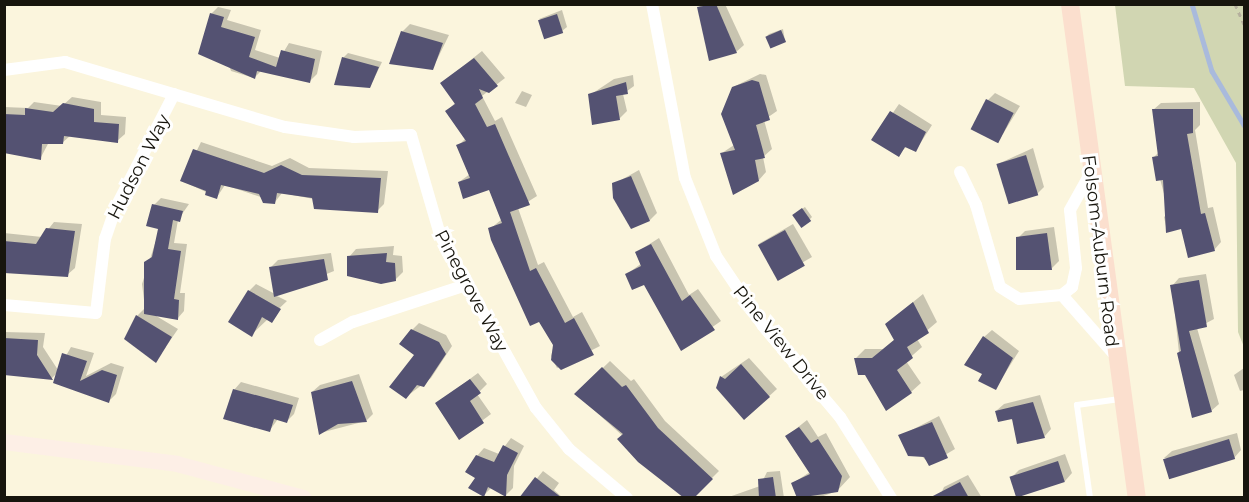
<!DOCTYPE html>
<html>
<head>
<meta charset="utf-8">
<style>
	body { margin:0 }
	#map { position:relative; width:1249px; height:502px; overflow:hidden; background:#fbf5dd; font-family:Montserrat,sans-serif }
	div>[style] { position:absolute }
	.green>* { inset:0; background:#d1d6b2 }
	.shadow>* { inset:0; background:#0003; transform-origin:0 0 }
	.stream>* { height:4.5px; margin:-2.25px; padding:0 2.25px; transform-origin:2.25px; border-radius:2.25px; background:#a9badc }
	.building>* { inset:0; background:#545272; transform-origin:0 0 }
	.path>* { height:3px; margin-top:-1.5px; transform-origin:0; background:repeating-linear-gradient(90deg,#b5b09d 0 4.5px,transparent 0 9px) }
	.service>* { height:6px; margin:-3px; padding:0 3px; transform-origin:3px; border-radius:3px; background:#fff }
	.minor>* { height:12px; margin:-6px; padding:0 6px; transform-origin:6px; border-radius:6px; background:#fff }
	.secondary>* { height:16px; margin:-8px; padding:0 8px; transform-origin:8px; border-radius:8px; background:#fdefe6 }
	.primary>* { height:18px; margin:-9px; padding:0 9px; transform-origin:9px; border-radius:9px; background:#fbdfce }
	span { translate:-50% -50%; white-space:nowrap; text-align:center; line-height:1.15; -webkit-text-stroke:6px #fff; paint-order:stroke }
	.street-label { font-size:18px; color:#17150d }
	.frame { position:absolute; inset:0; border:6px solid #17150d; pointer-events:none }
</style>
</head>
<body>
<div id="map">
	<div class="green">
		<div style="clip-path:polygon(1115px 5px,1244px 5px,1244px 347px,1238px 332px,1236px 163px,1194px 88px,1125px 86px)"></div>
	</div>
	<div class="shadow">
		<div style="clip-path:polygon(702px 4px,725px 4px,744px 45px,736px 52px,698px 8px)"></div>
		<div style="clip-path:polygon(218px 7px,231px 10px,227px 20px,261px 30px,255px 50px,280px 58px,289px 43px,322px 51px,317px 74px,309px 82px,261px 71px,254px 78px,231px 71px,211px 14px)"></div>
		<div style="clip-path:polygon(562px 10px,567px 27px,562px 31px,539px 19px)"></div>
		<div style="clip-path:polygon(410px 24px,449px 35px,433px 68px,402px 32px)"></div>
		<div style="clip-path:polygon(783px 29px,785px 41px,767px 36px,769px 34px)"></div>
		<div style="clip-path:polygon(482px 51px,505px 78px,482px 96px,495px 121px,502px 117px,537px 196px,518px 208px,538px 265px,544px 262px,573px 317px,582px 312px,600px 346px,557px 368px,551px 356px,554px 345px,490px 229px,502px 219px,489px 188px,459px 182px,470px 174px,458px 146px,466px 138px,447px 111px,456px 102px,442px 83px)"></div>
		<div style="clip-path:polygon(348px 53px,382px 62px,370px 87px,343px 58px)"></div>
		<div style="clip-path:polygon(760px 74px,766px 75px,777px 111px,764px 120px,772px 149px,763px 157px,766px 172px,759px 180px,722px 153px,734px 145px,733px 87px)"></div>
		<div style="clip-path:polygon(633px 75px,634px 86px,623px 94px,627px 111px,619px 119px,590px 95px,614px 79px)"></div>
		<div style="clip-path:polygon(522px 91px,532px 95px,526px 107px,515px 103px)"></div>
		<div style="clip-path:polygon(995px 93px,1020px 106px,998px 142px,988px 100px)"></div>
		<div style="clip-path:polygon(72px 97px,101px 102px,101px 115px,126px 117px,125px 134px,117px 141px,70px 136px,62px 143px,49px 142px,40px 159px,4px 152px,4px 107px,28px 108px,34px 102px,62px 106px)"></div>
		<div style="clip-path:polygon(1200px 102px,1200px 125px,1195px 130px,1208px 208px,1213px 207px,1221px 242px,1214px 250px,1182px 228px,1167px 231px,1164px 217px,1169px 212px,1154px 157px,1159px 152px,1153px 110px,1161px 103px)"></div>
		<div style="clip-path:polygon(899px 104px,932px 125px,916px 150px,907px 146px,898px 155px,874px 140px)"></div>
		<div style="clip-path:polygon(201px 142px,272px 166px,290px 158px,309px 168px,388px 171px,384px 204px,377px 211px,282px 193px,275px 202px,225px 185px,217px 197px,182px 181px)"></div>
		<div style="clip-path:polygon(1033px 148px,1044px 187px,1037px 194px,998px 164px)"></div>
		<div style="clip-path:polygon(639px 170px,657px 213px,650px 220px,629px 223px,614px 184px)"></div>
		<div style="clip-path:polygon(161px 198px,189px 204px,178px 220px,174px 243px,187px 244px,180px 293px,185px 293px,184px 311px,178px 318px,153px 314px,178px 329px,156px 361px,137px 316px,145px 308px,142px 284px,160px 228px,154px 205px)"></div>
		<div style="clip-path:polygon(805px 207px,812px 217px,810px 219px,796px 213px)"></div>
		<div style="clip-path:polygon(54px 222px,82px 224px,75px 268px,67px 275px,4px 270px,4px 233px,42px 237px)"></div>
		<div style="left:793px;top:224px;width:38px;height:39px;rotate:60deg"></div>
		<div style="clip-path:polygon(1054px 227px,1059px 261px,1052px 268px,1018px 238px,1025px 231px)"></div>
		<div style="clip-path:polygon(659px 238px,689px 295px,698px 289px,721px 321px,681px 349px,645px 284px,627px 274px,642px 263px,637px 252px)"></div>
		<div style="clip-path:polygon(394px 246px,393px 255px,402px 256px,403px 272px,395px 280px,349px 257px,356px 249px)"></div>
		<div style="clip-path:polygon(331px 253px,334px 271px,275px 295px,287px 301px,251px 335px,249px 291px,256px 284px,275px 294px,271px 267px,278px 260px)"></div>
		<div style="clip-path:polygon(1206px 274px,1214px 319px,1197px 328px,1219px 404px,1211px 411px,1179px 353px,1172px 286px,1179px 278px)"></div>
		<div style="clip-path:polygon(923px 294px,937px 322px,917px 339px,922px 347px,906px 361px,921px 383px,911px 392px,856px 358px,865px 349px,883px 349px,895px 339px,886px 324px)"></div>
		<div style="clip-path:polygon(419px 323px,446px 335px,452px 346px,431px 378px,406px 397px,416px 354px,412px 330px)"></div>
		<div style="clip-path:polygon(992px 330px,1019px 351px,996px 388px,984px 373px,984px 337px)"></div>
		<div style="clip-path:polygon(4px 332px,45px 333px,43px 347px,58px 370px,71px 347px,94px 353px,86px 376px,111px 363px,124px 367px,116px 394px,109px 401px,57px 373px,52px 378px,4px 374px)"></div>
		<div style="clip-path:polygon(749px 358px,777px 389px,745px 418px,721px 377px)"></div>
		<div style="clip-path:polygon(610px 361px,631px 381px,634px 379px,665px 421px,719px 471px,692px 498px,576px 394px)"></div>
		<div style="clip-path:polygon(1244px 368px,1244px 390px,1240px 391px,1234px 375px)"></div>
		<div style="clip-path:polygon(478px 373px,487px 384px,477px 394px,491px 414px,459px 438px,436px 404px)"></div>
		<div style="clip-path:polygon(359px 374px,373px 414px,366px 421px,320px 433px,312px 392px,320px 385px)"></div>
		<div style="clip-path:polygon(241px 382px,299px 398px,294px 414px,287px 421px,278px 419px,270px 430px,234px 390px)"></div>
		<div style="clip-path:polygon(1040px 395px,1051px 429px,1044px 437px,996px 411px,1004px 404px)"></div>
		<div style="clip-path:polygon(939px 416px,955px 449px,930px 464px,900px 436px)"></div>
		<div style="clip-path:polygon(807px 420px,818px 437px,826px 433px,850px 477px,837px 491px,818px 498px,798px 498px,793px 483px,810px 472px,787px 436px)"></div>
		<div style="clip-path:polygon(1237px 433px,1241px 450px,1234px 458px,1164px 458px,1172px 451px)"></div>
		<div style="clip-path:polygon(511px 438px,524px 446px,514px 466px,513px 488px,506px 495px,491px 488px,484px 495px,477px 456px,484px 448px,499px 454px)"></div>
		<div style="clip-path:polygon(1065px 454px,1072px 473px,1065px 481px,1020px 495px,1012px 477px,1019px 470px)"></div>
		<div style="clip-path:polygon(543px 471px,559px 483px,554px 490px,563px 498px,521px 498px)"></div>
		<div style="clip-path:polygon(780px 471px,784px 498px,726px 498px,760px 486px,767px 472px)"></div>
		<div style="clip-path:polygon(968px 475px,982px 498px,939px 498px,944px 487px)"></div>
	</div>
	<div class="stream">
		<div style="left:1192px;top:4px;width:70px;rotate:73.4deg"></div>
		<div style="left:1212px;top:71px;width:63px;rotate:59.3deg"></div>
	</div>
	<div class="building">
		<div style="clip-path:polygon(716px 4px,737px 53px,709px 61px,697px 7px)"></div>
		<div style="clip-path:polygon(210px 13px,224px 17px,221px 27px,255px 37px,249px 57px,276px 67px,281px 50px,315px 59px,310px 83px,257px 71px,255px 79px,198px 54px)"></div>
		<div style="left:557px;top:14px;width:20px;height:20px;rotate:72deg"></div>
		<div style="left:781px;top:30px;width:13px;height:17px;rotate:67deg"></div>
		<div style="clip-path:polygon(401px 31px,443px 43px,433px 70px,389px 64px)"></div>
		<div style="clip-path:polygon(342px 57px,379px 67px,370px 88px,334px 85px)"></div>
		<div style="clip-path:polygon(474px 58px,498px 86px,489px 93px,479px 89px,483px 98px,475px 104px,487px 127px,495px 124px,530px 205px,510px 212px,530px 271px,536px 268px,565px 323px,574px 318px,594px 355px,561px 370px,551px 360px,553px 345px,539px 322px,530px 326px,491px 240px,488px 228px,502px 223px,489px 190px,463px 199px,458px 182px,470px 178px,456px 145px,466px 141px,445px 111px,455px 104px,440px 83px)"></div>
		<div style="clip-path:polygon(752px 80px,759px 82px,770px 120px,756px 125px,765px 158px,755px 160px,759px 181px,733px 195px,720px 153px,735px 150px,721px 114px,732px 87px)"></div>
		<div style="clip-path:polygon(626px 82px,628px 94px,616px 96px,620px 120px,592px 125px,588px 94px)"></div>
		<div style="left:986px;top:99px;width:31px;height:34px;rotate:27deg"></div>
		<div style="clip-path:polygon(63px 103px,94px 109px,94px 122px,119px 124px,118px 143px,64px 136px,63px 144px,42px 144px,41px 160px,4px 153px,4px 114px,25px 115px,25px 108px,53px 112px)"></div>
		<div style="clip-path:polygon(1152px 109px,1193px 109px,1193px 133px,1187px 134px,1201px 214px,1205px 213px,1215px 251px,1188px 258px,1181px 229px,1166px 233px,1163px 180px,1156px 181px,1152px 157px,1158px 156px)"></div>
		<div style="clip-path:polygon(890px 111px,926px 132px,916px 152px,905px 147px,899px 157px,871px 140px)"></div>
		<div style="clip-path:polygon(193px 149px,264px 173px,281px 165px,302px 175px,381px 178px,378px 213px,314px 209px,312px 198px,277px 193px,275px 204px,263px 203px,259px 194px,221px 185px,217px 199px,205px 195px,206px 191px,180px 181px)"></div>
		<div style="left:1026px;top:155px;width:42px;height:31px;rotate:73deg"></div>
		<div style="clip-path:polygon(631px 176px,650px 221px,631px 229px,613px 198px,612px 183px)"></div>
		<div style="clip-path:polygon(152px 204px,183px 211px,180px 222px,173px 220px,168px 249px,181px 251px,174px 299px,179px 300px,178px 320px,144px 314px,144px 262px,152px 257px,158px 229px,146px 226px)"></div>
		<div style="left:802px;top:208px;width:16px;height:12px;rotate:55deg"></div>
		<div style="clip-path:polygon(46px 228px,75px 231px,68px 277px,4px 273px,4px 241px,36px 244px)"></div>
		<div style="left:785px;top:230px;width:41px;height:31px;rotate:61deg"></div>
		<div style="clip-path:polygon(1047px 233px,1052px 270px,1016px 270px,1016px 237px)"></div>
		<div style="clip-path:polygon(651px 244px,682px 301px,690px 295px,715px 330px,681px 351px,644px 285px,632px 290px,625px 274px,641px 266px,635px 252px)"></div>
		<div style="clip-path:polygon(387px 253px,386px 262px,395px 263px,396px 281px,381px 284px,347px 276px,347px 256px)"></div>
		<div style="clip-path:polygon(324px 259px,328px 280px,274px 297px,269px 267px)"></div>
		<div style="clip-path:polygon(1199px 280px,1207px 327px,1189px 331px,1212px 412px,1192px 418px,1177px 353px,1181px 351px,1170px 285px)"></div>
		<div style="clip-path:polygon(248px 290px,281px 309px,272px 323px,262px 317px,252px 337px,228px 322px)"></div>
		<div style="clip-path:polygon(913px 302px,929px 333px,907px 347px,913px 358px,897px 370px,912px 393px,886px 411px,865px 375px,858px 375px,854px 358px,872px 358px,894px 340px,885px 324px)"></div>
		<div style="clip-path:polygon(136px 315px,172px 337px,156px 363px,124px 339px)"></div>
		<div style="clip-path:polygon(411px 329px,439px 342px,446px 354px,424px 387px,417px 385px,406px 399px,389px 387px,414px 355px,399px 344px)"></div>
		<div style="clip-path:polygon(983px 336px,1013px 358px,996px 390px,978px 381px,982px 374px,964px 365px)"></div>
		<div style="clip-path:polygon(4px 338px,38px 340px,37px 355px,53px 380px,4px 375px)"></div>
		<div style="clip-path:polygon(62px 353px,87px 361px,80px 381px,102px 370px,117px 375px,109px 403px,53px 383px)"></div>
		<div style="clip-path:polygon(741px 364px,770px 397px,744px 420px,716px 388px,720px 376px,725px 379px)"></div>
		<div style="clip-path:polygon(602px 367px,622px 387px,626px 385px,658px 428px,713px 479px,694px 498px,684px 498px,638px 462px,617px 439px,623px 434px,574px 394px)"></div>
		<div style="clip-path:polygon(470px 379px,481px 393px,470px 401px,484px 423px,459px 440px,435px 403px)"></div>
		<div style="clip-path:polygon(352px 381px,367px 422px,338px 424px,319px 435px,311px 392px)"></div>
		<div style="clip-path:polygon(233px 389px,293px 405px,287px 423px,274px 419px,270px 432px,223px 419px)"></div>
		<div style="clip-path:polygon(1033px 402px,1045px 438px,1017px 444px,1012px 419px,998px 422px,995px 411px)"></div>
		<div style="clip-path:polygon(932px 422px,948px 458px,929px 466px,924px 457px,908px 456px,898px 435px)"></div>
		<div style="clip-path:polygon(799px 427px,811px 443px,818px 439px,842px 476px,838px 492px,797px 498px,791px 483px,810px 474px,785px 436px)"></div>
		<div style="left:1229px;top:439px;width:21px;height:69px;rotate:73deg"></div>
		<div style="clip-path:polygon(503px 445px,518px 453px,507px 475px,506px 497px,488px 487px,484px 497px,468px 488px,475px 478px,465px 472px,476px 455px,494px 462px)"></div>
		<div style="left:1058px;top:461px;width:22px;height:51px;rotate:72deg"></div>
		<div style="clip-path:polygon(535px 477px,562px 498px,519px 498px)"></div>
		<div style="clip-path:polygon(773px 477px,776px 498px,759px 498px,758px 479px)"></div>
		<div style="clip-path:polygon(960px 482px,969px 498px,929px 498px)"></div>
	</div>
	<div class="path">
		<div style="left:1235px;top:4px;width:22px;rotate:66deg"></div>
	</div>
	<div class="service">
		<div style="left:1090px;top:498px;width:94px;rotate:-98deg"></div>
		<div style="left:1077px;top:405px;width:43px;rotate:-7.9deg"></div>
	</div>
	<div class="minor">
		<div style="left:652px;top:4px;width:177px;rotate:79.3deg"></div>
		<div style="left:685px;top:178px;width:84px;rotate:68.3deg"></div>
		<div style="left:716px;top:256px;width:84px;rotate:56.1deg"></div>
		<div style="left:763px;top:326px;width:119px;rotate:49.8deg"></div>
		<div style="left:840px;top:417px;width:96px;rotate:57.8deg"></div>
		<div style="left:4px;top:70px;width:62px;rotate:-7.5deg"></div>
		<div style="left:65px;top:62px;width:229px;rotate:16.5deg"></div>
		<div style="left:285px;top:127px;width:70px;rotate:8.2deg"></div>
		<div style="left:354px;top:137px;width:57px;rotate:-2deg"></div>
		<div style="left:411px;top:135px;width:104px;rotate:73.8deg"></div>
		<div style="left:440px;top:235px;width:198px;rotate:61deg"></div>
		<div style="left:536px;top:408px;width:53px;rotate:51.2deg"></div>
		<div style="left:569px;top:449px;width:76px;rotate:40.2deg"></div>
		<div style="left:960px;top:172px;width:37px;rotate:64deg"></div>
		<div style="left:976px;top:205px;width:85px;rotate:73.7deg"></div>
		<div style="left:1000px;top:287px;width:22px;rotate:32deg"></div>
		<div style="left:1019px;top:299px;width:43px;rotate:-5.3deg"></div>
		<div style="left:1062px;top:295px;width:13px;rotate:-39deg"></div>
		<div style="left:1072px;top:287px;width:19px;rotate:-78deg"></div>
		<div style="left:1076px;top:268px;width:58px;rotate:-95.9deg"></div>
		<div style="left:1070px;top:210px;width:41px;rotate:-60.9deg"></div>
		<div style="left:1062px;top:295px;width:77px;rotate:48.7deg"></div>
		<div style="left:4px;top:305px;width:92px;rotate:5deg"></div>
		<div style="left:96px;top:313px;width:75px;rotate:-83.1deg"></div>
		<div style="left:105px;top:239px;width:34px;rotate:-71deg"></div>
		<div style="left:116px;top:207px;width:127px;rotate:-62.8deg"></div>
		<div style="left:320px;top:340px;width:38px;rotate:-29deg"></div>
		<div style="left:353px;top:322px;width:119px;rotate:-18.1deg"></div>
	</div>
	<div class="secondary">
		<div style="left:4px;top:442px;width:174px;rotate:7.2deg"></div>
		<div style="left:177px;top:464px;width:131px;rotate:15deg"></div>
	</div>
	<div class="primary">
		<div style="left:1070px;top:4px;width:499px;rotate:82.3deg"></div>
	</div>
	<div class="street-label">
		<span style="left:139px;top:167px;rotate:-63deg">Hudson Way</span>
		<span style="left:1100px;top:251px;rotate:83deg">Folsom-Auburn Road</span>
		<span style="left:471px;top:291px;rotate:62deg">Pinegrove Way</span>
		<span style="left:781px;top:343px;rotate:51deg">Pine View Drive</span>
	</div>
	<div class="frame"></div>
</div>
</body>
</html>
